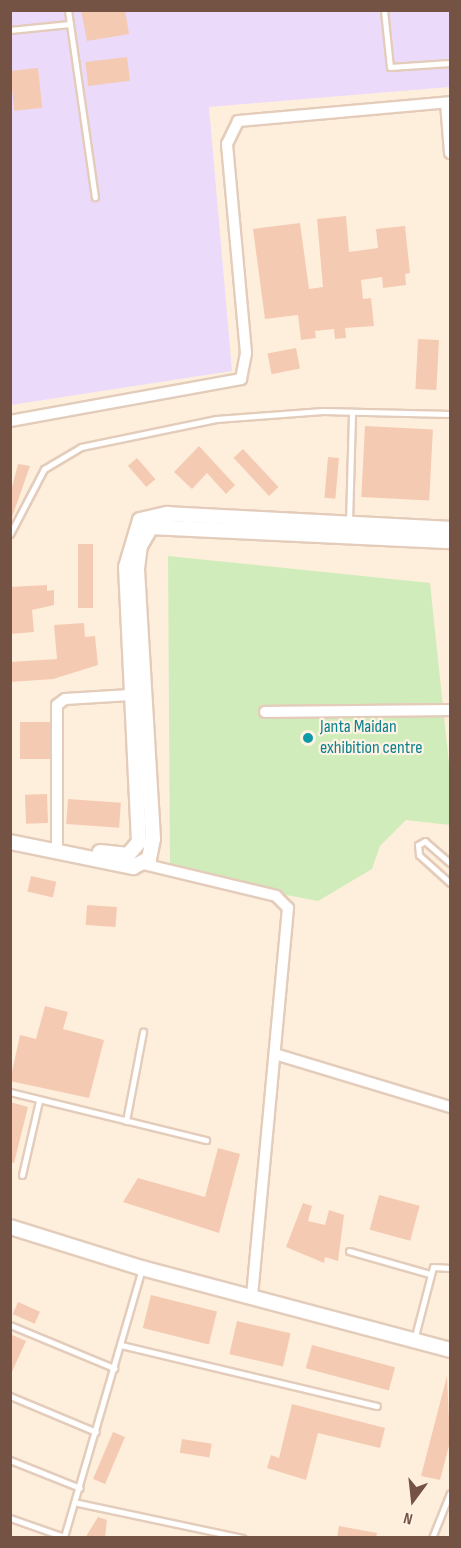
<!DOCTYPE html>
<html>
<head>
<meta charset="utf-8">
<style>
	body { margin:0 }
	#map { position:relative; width:461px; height:1548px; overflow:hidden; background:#feefdc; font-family:"Sofia Sans Condensed",sans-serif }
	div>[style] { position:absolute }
	.education>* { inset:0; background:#ecdafa }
	.green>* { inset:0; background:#d1ecbb }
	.building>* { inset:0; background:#f5cab2; transform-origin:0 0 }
	.roads { filter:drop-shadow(2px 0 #e4ccbb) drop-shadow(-2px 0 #e4ccbb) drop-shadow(0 2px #e4ccbb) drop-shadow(0 -2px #e4ccbb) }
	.service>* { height:5px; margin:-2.5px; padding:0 2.5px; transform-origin:2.5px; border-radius:2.5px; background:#fff }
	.minor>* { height:10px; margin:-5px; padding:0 5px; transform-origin:5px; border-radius:5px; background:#fff }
	.tertiary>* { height:14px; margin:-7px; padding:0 7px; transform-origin:7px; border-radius:7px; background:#fff }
	.dots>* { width:16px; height:16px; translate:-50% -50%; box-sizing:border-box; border:3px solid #fff3e4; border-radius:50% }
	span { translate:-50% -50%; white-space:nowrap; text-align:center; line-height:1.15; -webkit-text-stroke:4.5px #fff3e4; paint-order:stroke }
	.culture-label { font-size:18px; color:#0d838f }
	.left { translate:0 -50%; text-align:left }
	.frame { position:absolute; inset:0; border:12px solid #745344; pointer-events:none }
	.north { position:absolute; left:383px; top:1470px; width:60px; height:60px; -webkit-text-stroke:4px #fff3e4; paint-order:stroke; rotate:195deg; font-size:16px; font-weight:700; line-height:24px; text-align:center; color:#745344 }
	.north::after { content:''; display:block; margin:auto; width:21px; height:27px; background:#745344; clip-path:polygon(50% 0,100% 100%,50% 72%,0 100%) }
</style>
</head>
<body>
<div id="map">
	<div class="education">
		<div style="clip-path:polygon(11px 11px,450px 11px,450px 87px,209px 107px,232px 371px,11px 405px)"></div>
	</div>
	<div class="green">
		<div style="clip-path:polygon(168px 556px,430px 583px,450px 773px,450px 825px,406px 820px,380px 846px,372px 869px,318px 901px,170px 873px)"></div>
	</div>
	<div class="building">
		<div style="clip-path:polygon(81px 10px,125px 10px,129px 34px,87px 41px)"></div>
		<div style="left:127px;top:57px;width:24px;height:42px;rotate:83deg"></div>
		<div style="left:38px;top:68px;width:40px;height:28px;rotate:84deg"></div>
		<div style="clip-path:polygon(346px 216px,349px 252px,378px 248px,376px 229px,405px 226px,410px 273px,405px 274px,406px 285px,383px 288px,382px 277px,361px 280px,363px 299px,371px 298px,374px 326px,345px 328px,346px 338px,335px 339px,334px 329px,315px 331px,316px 338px,301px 340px,298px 315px,265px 319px,253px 229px,300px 223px,309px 289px,323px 287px,317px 219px)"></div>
		<div style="left:418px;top:339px;width:21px;height:50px;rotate:3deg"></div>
		<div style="left:296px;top:348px;width:21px;height:29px;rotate:79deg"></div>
		<div style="left:365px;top:426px;width:68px;height:71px;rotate:3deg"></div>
		<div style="clip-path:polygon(199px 446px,235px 485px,226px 494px,207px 473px,192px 489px,174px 472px)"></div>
		<div style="left:243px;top:449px;width:52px;height:13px;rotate:47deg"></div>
		<div style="left:328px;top:457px;width:11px;height:41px;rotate:5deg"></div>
		<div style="left:137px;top:458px;width:28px;height:12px;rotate:49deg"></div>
		<div style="clip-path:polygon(18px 464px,30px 466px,10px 523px,10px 495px)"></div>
		<div style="left:78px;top:544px;width:15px;height:64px"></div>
		<div style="clip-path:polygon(47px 585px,47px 591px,54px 590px,54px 605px,32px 610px,34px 632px,10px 634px,10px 587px)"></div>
		<div style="clip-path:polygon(84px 623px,85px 637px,95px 636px,98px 665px,53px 679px,10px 682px,10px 662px,57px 659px,54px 625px)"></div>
		<div style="left:50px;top:722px;width:37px;height:30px;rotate:90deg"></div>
		<div style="left:47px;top:794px;width:29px;height:22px;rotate:88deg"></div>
		<div style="left:68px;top:799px;width:53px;height:25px;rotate:4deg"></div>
		<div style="left:31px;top:876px;width:26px;height:16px;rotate:13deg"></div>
		<div style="left:87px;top:905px;width:30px;height:20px;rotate:4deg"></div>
		<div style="clip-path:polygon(45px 1006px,68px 1012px,63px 1029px,104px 1040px,89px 1098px,10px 1081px,20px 1035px,36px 1039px)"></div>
		<div style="clip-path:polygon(10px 1102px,28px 1107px,14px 1163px,10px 1162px)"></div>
		<div style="clip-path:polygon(218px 1148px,240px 1154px,219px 1233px,123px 1202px,138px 1178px,205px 1197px)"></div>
		<div style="left:379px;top:1195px;width:42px;height:36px;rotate:15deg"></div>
		<div style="clip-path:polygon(303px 1203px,312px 1206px,308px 1221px,325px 1225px,329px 1210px,344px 1215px,338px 1261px,325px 1257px,324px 1263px,286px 1247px)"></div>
		<div style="left:151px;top:1295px;width:68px;height:34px;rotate:14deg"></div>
		<div style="left:18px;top:1302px;width:24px;height:13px;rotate:24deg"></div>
		<div style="left:237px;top:1321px;width:55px;height:34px;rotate:13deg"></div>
		<div style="clip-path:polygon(10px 1334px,26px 1341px,10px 1376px)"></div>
		<div style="left:312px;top:1345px;width:86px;height:24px;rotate:15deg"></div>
		<div style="clip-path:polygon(447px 1376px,450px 1442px,440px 1480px,421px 1476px)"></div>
		<div style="clip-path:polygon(292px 1404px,385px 1428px,380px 1448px,318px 1433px,306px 1480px,267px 1468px,271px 1455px,279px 1458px)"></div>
		<div style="left:113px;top:1432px;width:13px;height:51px;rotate:23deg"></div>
		<div style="left:182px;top:1439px;width:30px;height:14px;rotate:9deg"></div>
		<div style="clip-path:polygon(98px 1517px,107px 1520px,105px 1538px,85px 1538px)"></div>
		<div style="clip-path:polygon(339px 1526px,377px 1533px,376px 1538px,337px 1538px)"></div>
	</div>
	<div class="roads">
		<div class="service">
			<div style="left:68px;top:10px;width:189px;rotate:81.8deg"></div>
			<div style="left:384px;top:10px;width:57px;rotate:84deg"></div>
			<div style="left:390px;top:67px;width:60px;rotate:-3.8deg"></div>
			<div style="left:10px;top:30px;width:60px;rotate:-5.7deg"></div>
			<div style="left:349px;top:522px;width:110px;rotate:-88.4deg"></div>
			<div style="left:10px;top:534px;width:73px;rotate:-62.4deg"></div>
			<div style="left:44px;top:469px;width:43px;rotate:-30.7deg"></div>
			<div style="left:81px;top:447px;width:138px;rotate:-11.7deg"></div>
			<div style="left:216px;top:419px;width:107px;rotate:-4.3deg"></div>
			<div style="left:323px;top:411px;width:127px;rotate:1.4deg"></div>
			<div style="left:450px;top:863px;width:33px;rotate:-139deg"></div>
			<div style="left:425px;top:841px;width:8px;rotate:150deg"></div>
			<div style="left:418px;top:845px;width:10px;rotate:84deg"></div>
			<div style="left:419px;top:855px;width:42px;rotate:42.1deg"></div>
			<div style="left:10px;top:1092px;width:202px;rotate:13.8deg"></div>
			<div style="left:126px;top:1121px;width:91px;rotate:-79.2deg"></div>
			<div style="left:22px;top:1175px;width:76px;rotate:-77.1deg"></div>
			<div style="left:349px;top:1251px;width:84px;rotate:15.9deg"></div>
			<div style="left:10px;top:1325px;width:113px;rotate:22.5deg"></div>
			<div style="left:414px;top:1340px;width:75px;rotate:-75.4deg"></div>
			<div style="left:433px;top:1267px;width:17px;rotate:3deg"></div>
			<div style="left:121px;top:1345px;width:263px;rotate:13.4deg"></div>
			<div style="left:10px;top:1396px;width:93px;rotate:22.7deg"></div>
			<div style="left:10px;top:1460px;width:75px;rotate:21.8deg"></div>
			<div style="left:78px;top:1503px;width:168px;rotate:12deg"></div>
			<div style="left:10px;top:1518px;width:57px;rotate:19.4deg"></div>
			<div style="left:64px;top:1537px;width:280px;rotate:-73.8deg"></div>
			<div style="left:432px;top:1538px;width:48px;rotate:-68.2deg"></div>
		</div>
		<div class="minor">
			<div style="left:446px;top:103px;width:50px;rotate:85.4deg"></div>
			<div style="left:10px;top:421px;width:235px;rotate:-10.3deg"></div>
			<div style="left:241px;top:379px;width:26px;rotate:-79deg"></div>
			<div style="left:246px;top:353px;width:210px;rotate:-95.2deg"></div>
			<div style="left:227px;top:144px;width:25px;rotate:-64deg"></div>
			<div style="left:238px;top:121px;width:213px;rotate:-5.1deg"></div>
			<div style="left:265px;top:712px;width:185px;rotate:-0.6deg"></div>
			<div style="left:57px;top:845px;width:140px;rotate:-90deg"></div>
			<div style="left:57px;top:705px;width:10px;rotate:-37deg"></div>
			<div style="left:65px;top:699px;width:65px;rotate:-3.5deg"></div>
			<div style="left:143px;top:864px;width:137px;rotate:13.5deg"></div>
			<div style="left:276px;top:896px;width:17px;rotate:45deg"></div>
			<div style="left:288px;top:908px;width:391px;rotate:95.3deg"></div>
			<div style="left:278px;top:1055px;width:180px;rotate:16.8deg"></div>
		</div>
		<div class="tertiary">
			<div style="left:10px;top:842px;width:126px;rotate:11.5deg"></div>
			<div style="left:133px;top:867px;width:18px;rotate:-27deg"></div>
			<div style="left:149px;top:859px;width:20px;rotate:-79deg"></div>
			<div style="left:153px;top:839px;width:270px;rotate:-93.4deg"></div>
			<div style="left:137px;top:569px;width:23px;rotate:-83deg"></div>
			<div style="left:140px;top:546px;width:22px;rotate:-60deg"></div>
			<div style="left:151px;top:527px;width:299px;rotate:2.7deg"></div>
			<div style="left:100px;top:852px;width:28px;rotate:6deg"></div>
			<div style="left:128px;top:855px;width:17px;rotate:-50deg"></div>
			<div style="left:139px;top:842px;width:275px;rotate:-92.7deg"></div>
			<div style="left:126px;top:567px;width:49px;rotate:-73.4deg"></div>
			<div style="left:140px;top:520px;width:28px;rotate:-13deg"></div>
			<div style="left:167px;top:514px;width:283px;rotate:3deg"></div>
			<div style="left:10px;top:1227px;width:138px;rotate:17.3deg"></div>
			<div style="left:142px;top:1268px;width:319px;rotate:14.9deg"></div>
		</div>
	</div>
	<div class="dots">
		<div style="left:308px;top:738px;background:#0f9aa8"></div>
	</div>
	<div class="culture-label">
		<span class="left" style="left:320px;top:738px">Janta Maidan<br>exhibition centre</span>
	</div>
	<div class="frame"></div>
	<div class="north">N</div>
</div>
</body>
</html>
